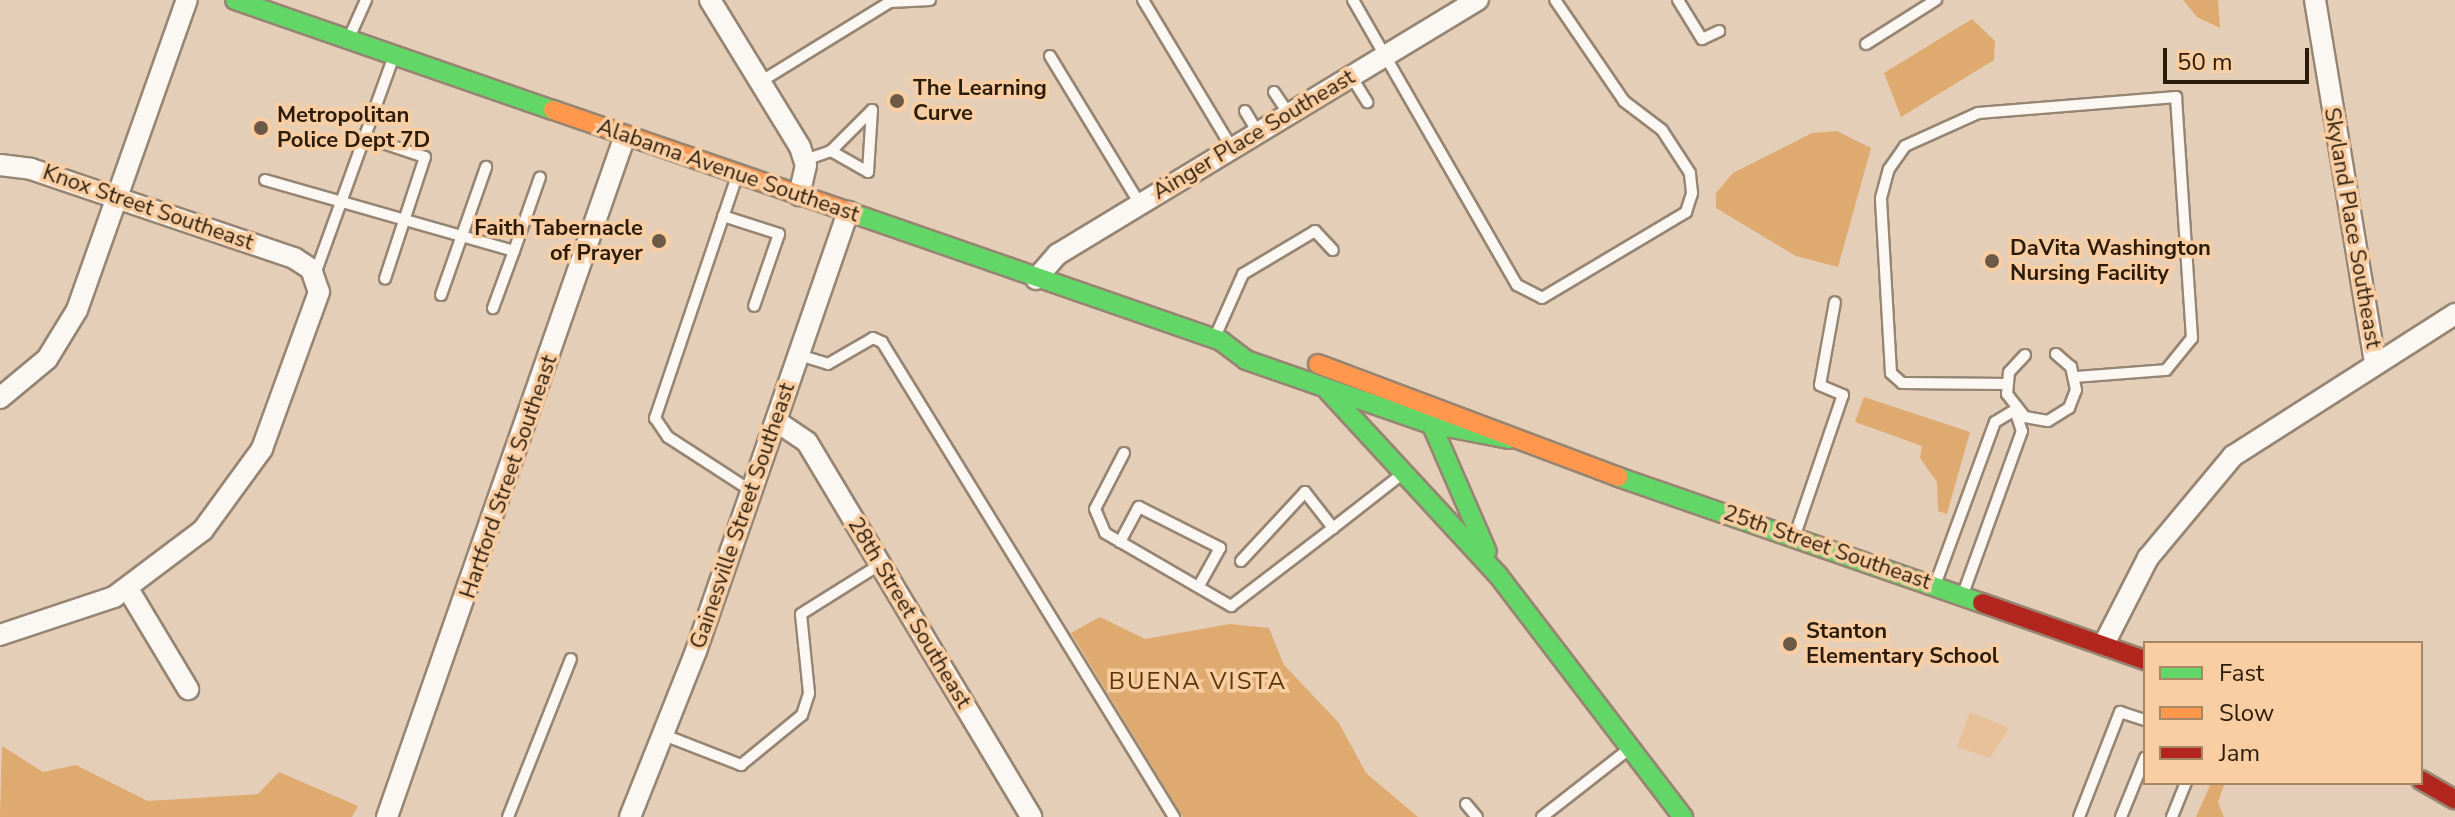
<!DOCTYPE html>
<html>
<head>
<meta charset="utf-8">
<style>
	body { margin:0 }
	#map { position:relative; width:2455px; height:817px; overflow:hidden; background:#e5ceb7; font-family:"Nunito Sans",sans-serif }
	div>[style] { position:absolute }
	.green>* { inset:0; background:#e7c098 }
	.forest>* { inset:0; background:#deaa6f }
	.roads { filter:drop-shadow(2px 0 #968573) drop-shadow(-2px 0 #968573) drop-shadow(0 2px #968573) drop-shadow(0 -2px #968573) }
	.lane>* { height:10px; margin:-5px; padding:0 5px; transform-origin:5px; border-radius:5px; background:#fbf8f4 }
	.street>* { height:20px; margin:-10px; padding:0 10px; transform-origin:10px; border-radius:10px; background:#fbf8f4 }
	.fast>* { height:18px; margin:-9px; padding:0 9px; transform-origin:9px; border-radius:9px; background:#63d668 }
	.slow>* { height:18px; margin:-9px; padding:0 9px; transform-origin:9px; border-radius:9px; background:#ff974d }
	.jam>* { height:18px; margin:-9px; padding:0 9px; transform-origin:9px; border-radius:9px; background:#b3261e }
	.dots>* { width:22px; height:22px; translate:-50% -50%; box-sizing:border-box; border:4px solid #f9cea3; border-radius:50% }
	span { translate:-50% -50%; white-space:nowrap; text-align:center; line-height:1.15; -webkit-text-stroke:7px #f9cea3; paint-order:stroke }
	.poi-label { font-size:22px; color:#2b1c0b; font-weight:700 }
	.left { translate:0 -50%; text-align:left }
	.right { translate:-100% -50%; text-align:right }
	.street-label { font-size:22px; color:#2b1c0b }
	.neighbourhood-label { font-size:24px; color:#5a370b; letter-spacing:2px }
	.legend { position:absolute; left:2143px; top:641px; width:280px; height:144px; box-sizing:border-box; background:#f9cea3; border:2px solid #a78766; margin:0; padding:10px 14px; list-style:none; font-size:24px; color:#2b1c0b }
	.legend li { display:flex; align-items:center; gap:16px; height:40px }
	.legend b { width:40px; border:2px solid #a78766 }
	.scale { position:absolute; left:2163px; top:48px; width:146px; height:36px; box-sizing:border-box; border:4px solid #2b1c0b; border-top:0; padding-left:10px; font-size:24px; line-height:28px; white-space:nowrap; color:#2b1c0b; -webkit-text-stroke:6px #f9cea3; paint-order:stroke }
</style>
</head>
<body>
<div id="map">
	<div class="green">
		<div style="clip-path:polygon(1970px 712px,2009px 728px,1990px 758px,1957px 747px)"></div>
	</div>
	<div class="forest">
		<div style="clip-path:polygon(2183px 0,2218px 0,2220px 28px,2197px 17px)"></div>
		<div style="clip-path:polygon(1972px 19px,1995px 41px,1994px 60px,1901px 117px,1884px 73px)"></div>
		<div style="clip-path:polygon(1837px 131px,1871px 148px,1838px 267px,1796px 256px,1716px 208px,1716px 193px,1733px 173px,1812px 133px)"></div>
		<div style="clip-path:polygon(1864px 397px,1970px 432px,1947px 514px,1938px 511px,1937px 482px,1920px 458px,1922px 446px,1855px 422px)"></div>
		<div style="clip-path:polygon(1100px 617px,1145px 639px,1230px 624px,1269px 628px,1284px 665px,1339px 723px,1366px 773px,1418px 817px,1183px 817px,1071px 633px)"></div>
		<div style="clip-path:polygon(2px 746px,43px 772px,76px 765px,148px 801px,258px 794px,279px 772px,358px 806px,352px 817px,0 817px)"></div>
		<div style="clip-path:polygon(2211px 783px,2225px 783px,2218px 802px,2224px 817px,2196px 817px)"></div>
	</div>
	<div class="roads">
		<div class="lane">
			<div style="left:1143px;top:0;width:173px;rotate:59deg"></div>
			<div style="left:1353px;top:0;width:329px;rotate:60.1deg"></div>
			<div style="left:1517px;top:285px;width:28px;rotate:27deg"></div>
			<div style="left:1542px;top:298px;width:168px;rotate:-30.8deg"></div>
			<div style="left:1686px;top:212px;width:20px;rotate:-72deg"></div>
			<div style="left:1692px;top:193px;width:20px;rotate:-96deg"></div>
			<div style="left:1690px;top:173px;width:51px;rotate:-123.1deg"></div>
			<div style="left:1662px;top:130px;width:48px;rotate:-142.7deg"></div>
			<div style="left:1624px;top:101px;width:122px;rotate:-124.3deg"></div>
			<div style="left:1678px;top:0;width:46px;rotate:58.4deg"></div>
			<div style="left:1702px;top:39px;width:19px;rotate:-25deg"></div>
			<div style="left:349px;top:38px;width:42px;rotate:-65.9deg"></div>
			<div style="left:1866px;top:44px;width:83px;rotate:-32.2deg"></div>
			<div style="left:1050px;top:56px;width:173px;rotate:58.7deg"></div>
			<div style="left:1351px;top:76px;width:31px;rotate:58deg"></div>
			<div style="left:760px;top:82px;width:153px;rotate:-31.6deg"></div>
			<div style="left:890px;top:2px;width:40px;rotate:-2.9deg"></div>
			<div style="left:1274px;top:92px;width:27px;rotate:56deg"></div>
			<div style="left:1245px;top:111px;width:26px;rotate:59deg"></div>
			<div style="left:365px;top:137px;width:63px;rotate:18.4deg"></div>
			<div style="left:425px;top:157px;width:128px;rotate:108.2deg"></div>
			<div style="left:805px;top:160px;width:28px;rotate:-19deg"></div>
			<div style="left:831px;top:151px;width:58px;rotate:-45deg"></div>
			<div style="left:872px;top:110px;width:62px;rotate:93.7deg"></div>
			<div style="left:868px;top:172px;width:43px;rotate:-150.4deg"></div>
			<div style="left:737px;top:176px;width:256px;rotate:108.7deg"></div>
			<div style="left:655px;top:418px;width:23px;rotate:56deg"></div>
			<div style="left:668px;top:437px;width:99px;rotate:33deg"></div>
			<div style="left:265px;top:180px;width:259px;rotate:15.9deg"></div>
			<div style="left:514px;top:251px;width:61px;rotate:110.2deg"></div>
			<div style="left:723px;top:216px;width:59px;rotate:17.8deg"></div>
			<div style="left:779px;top:234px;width:76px;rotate:109.1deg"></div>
			<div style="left:514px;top:251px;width:78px;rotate:-70.6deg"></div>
			<div style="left:315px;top:274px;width:230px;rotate:-70.1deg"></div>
			<div style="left:441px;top:295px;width:136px;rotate:-70.6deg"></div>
			<div style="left:1215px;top:337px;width:69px;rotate:-66deg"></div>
			<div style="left:1243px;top:274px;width:84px;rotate:-30.8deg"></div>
			<div style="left:1315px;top:231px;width:26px;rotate:47deg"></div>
			<div style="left:799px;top:355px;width:30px;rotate:17deg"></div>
			<div style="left:828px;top:364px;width:52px;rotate:-30deg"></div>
			<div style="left:873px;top:338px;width:10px;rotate:24deg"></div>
			<div style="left:882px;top:342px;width:558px;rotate:58.42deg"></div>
			<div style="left:2025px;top:355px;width:23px;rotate:133deg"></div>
			<div style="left:2009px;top:372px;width:22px;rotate:95deg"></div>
			<div style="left:2007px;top:394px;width:29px;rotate:52deg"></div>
			<div style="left:2025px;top:417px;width:23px;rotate:10deg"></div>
			<div style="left:2048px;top:421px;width:25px;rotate:-32deg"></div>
			<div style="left:2069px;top:408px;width:19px;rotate:-69deg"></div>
			<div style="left:2076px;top:390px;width:24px;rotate:-102deg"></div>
			<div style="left:2071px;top:367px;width:20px;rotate:-139deg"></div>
			<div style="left:2006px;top:384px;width:104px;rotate:-179.4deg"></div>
			<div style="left:1902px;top:383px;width:15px;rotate:-138deg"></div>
			<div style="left:1891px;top:373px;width:175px;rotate:-93.3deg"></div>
			<div style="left:1881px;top:198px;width:30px;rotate:-75deg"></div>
			<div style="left:1889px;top:169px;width:28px;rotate:-55deg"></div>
			<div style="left:1905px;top:146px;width:80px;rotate:-24.3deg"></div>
			<div style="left:1978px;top:113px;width:199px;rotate:-4.6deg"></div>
			<div style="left:2176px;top:97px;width:242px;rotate:86.2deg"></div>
			<div style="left:2192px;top:338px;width:41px;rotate:129.1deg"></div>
			<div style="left:2166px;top:370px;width:91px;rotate:175.6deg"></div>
			<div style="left:1124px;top:453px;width:63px;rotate:117.4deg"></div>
			<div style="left:1095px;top:509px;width:26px;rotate:67deg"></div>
			<div style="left:1105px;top:533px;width:146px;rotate:30.1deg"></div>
			<div style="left:1231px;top:606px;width:128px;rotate:-37.4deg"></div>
			<div style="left:1795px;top:535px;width:148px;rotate:-71.1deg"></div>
			<div style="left:1843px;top:395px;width:25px;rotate:-157deg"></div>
			<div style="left:1820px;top:385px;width:84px;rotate:-79.8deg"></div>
			<div style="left:1120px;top:542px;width:40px;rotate:-62deg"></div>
			<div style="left:1139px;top:507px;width:91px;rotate:26.8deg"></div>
			<div style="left:1220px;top:548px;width:41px;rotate:119.1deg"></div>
			<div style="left:1241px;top:561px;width:94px;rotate:-47.2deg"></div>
			<div style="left:1305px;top:492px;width:46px;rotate:52.1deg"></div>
			<div style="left:1333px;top:528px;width:88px;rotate:-38deg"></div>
			<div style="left:1935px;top:585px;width:174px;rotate:-69.8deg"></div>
			<div style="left:1995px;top:422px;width:23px;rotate:-31deg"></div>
			<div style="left:2015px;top:410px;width:22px;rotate:72deg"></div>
			<div style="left:2022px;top:431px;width:173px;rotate:109.9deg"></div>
			<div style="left:664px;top:735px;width:83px;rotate:21.3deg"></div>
			<div style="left:741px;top:765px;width:79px;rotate:-39.3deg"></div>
			<div style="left:802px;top:715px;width:23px;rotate:-72deg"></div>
			<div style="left:809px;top:693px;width:79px;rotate:-95.8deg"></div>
			<div style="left:801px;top:614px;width:92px;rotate:-32.1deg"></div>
			<div style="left:1466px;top:804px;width:17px;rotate:50deg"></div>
			<div style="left:508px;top:817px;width:170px;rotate:-68.3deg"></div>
			<div style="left:1542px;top:817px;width:110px;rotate:-38deg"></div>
			<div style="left:2079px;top:817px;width:113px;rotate:-68.7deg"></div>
			<div style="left:2120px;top:712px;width:26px;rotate:18deg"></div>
			<div style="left:2121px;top:817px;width:64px;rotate:-67.9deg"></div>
			<div style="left:2172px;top:817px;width:37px;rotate:-68deg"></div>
		</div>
		<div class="street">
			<div style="left:710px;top:0;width:172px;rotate:58.5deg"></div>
			<div style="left:800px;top:147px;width:19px;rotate:72deg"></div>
			<div style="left:806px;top:165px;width:31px;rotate:103deg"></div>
			<div style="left:2315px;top:0;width:366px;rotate:80.6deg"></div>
			<div style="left:0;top:165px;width:31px;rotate:7deg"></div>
			<div style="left:31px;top:169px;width:278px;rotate:18.7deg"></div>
			<div style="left:294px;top:258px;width:20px;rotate:33deg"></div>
			<div style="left:311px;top:269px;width:24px;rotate:71deg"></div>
			<div style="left:319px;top:292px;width:167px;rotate:110deg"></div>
			<div style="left:262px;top:449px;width:100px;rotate:126.1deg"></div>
			<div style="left:203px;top:530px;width:111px;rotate:143deg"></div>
			<div style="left:114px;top:597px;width:120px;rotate:161.6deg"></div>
			<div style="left:1036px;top:279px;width:33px;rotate:-49deg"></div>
			<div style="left:1058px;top:254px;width:491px;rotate:-31.2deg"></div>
			<div style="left:0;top:398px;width:61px;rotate:-39.7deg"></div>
			<div style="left:47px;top:359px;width:57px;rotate:-58.5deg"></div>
			<div style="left:77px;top:310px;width:329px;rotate:-70.5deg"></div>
			<div style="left:776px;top:421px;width:37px;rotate:34deg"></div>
			<div style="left:807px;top:442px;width:437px;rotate:59.1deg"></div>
			<div style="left:128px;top:589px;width:117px;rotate:59deg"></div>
			<div style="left:2104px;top:644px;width:97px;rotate:-62.9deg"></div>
			<div style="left:2148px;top:558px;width:133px;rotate:-50.2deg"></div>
			<div style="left:2233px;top:456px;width:264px;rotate:-32.6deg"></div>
			<div style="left:387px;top:817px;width:721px;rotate:-70.74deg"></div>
			<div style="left:630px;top:817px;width:179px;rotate:-68.3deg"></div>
			<div style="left:696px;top:651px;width:465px;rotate:-70.9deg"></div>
		</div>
		<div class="fast">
			<div style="left:235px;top:0;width:336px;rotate:19.1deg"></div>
			<div style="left:852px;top:213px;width:391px;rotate:19.1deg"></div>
			<div style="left:1221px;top:341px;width:31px;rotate:37deg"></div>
			<div style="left:1246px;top:360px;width:196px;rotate:19.1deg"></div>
			<div style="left:1431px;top:424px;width:79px;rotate:10.9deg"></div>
			<div style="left:1328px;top:391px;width:251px;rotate:47.3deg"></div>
			<div style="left:1498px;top:575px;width:305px;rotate:52.6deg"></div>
			<div style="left:1427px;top:414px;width:150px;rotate:66.5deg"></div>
			<div style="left:1618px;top:477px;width:385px;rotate:19.1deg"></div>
		</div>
		<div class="slow">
			<div style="left:553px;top:110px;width:316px;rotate:19deg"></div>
			<div style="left:1318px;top:364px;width:321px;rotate:20.6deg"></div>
		</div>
		<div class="jam">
			<div style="left:1982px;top:603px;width:173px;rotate:19.3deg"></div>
			<div style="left:2421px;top:780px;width:39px;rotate:30deg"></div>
		</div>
	</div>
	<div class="dots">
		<div style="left:897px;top:101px;background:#6c5a47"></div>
		<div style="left:261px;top:128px;background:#6c5a47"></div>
		<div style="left:659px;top:241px;background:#6c5a47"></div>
		<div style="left:1992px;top:261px;background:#6c5a47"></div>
		<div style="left:1790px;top:644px;background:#6c5a47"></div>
	</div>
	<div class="poi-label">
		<span class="left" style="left:913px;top:101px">The Learning<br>Curve</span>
		<span class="left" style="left:277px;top:128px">Metropolitan<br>Police Dept 7D</span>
		<span class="right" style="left:643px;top:241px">Faith Tabernacle<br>of Prayer</span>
		<span class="left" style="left:2010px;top:261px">DaVita Washington<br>Nursing Facility</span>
		<span class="left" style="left:1806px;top:644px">Stanton<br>Elementary School</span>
	</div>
	<div class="street-label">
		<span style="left:1254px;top:135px;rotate:-31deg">Ainger Place Southeast</span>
		<span style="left:728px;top:171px;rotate:19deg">Alabama Avenue Southeast</span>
		<span style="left:148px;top:208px;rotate:19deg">Knox Street Southeast</span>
		<span style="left:2352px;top:228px;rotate:80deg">Skyland Place Southeast</span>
		<span style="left:509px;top:477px;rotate:-71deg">Hartford Street Southeast</span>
		<span style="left:743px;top:516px;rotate:-71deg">Gainesville Street Southeast</span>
		<span style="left:1827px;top:548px;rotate:19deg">25th Street Southeast</span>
		<span style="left:909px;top:613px;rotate:59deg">28th Street Southeast</span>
	</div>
	<div class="neighbourhood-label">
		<span style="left:1198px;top:682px">BUENA VISTA</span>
	</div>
	<ul class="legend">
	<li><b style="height:10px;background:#63d668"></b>Fast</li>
	<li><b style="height:10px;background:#ff974d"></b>Slow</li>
	<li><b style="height:10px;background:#b3261e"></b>Jam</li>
	</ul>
	<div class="scale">50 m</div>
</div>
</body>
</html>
